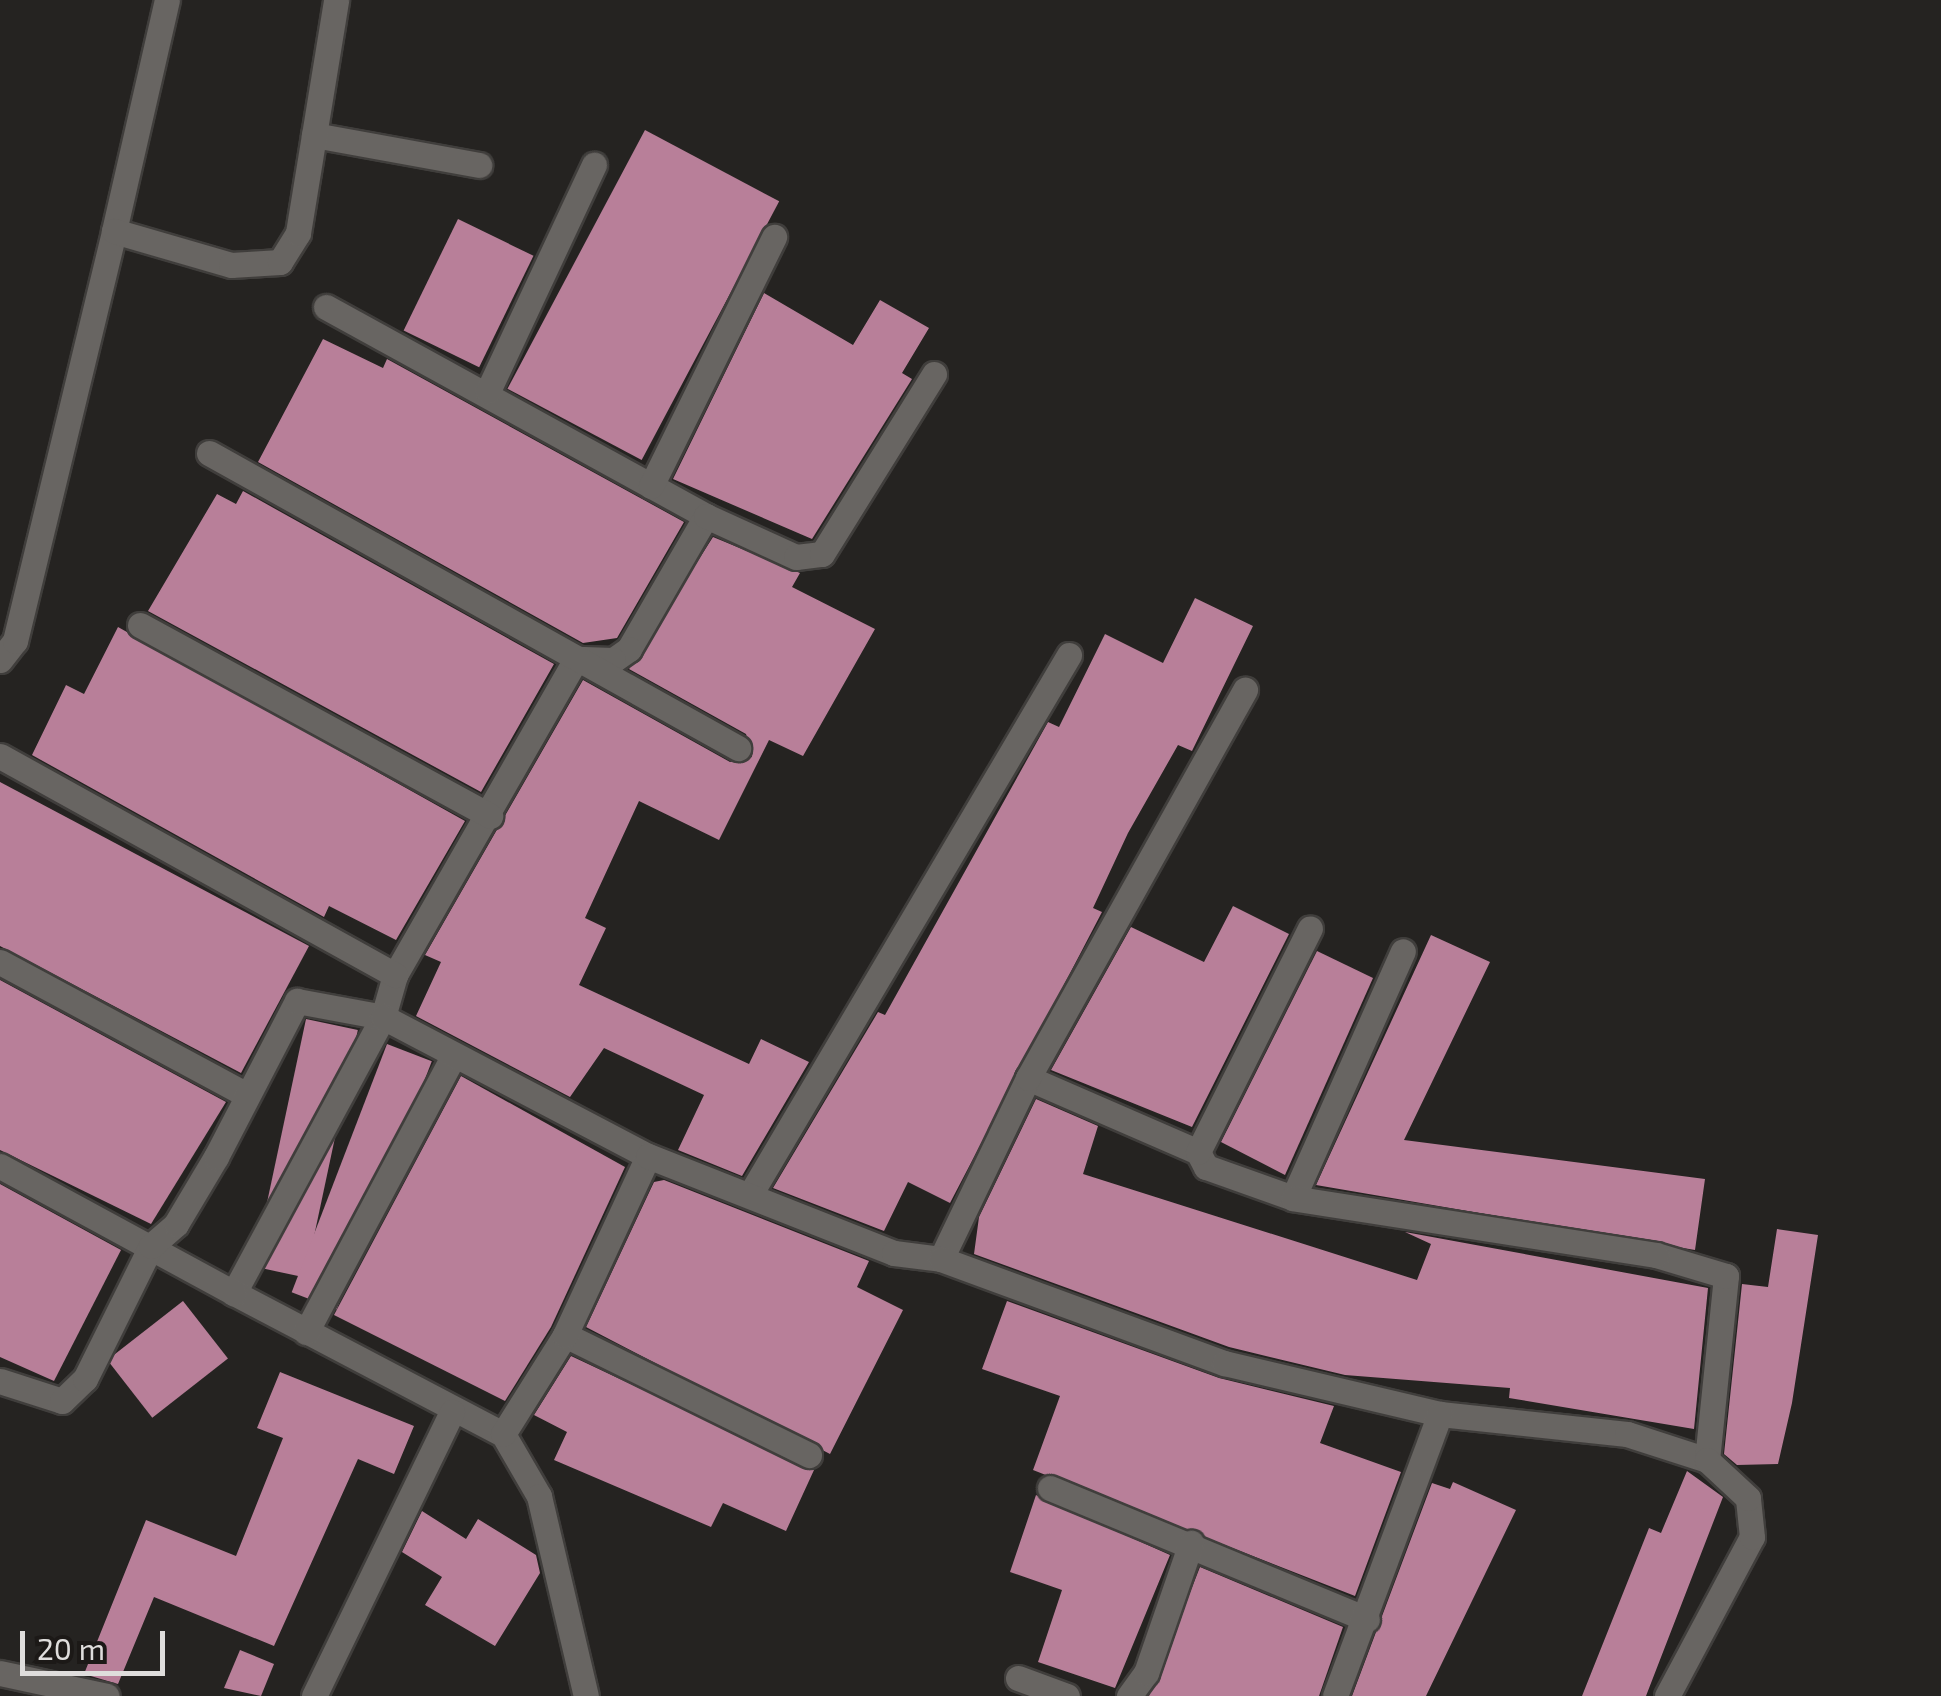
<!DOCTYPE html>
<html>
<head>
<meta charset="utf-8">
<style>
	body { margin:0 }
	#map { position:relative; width:1941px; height:1696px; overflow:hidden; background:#252321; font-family:"Exo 2",sans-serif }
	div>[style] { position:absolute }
	.building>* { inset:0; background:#b87f99; transform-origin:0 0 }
	.roads { filter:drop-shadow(2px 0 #403e3c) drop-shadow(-2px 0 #403e3c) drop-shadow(0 2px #403e3c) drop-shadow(0 -2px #403e3c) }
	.minor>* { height:25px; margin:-12.5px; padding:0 12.5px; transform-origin:12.5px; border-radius:12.5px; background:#686562 }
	span { translate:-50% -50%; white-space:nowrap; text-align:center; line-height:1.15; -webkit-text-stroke:10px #1c1917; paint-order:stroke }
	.scale { position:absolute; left:20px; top:1631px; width:145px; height:45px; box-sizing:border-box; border:5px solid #dfdddc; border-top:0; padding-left:12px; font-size:30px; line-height:35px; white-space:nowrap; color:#dfdddc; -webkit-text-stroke:8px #1c1917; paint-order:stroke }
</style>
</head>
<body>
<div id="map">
	<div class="building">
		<div style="left:645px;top:130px;width:152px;height:293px;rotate:28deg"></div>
		<div style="left:458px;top:219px;width:84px;height:124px;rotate:26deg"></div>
		<div style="clip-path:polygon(764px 293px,853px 345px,880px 300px,929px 328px,902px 373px,912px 379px,812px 539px,673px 479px)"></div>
		<div style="clip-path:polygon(323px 339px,383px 368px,387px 359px,684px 522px,617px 638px,583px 643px,258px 462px)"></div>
		<div style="clip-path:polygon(243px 491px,554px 664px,481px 792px,148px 611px,217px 494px,236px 504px)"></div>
		<div style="clip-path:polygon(713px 537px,800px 573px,792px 587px,875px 629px,803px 756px,769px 740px,719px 840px,639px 801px,585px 918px,606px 928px,579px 985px,749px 1064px,761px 1039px,809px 1062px,742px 1176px,678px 1150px,704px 1095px,604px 1048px,570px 1097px,416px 1016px,441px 962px,425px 955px,583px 680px,730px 762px,752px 757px,746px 734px,629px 669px)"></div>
		<div style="clip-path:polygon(1195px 598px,1253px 626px,1192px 751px,1178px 745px,1128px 833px,1093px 908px,1102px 912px,950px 1203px,908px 1182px,884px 1231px,773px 1188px,878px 1012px,885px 1015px,1048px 722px,1059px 727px,1105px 634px,1163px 663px)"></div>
		<div style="clip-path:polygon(118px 627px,465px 821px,396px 940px,329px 906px,324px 917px,32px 755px,66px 685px,84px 694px)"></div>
		<div style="clip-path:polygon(0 782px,309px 946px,241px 1073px,0 946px)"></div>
		<div style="clip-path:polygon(1233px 906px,1289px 934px,1192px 1127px,1051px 1070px,1131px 927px,1204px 962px)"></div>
		<div style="clip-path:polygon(1431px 935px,1490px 962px,1404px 1140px,1705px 1179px,1695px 1250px,1316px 1185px)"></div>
		<div style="clip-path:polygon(1317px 951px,1373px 978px,1285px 1175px,1221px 1142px)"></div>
		<div style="clip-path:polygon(0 980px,226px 1102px,151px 1224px,0 1150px)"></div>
		<div style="left:306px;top:1019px;width:53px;height:253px;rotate:12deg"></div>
		<div style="left:387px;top:1044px;width:48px;height:266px;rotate:21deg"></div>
		<div style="clip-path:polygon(461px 1076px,625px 1167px,551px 1327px,505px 1401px,334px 1315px)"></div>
		<div style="clip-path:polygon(1036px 1099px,1098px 1126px,1083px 1174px,1417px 1280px,1431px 1244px,1405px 1232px,1708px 1288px,1694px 1429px,1509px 1398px,1510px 1388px,1345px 1375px,1229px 1347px,974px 1254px,979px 1217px)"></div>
		<div style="clip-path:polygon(664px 1180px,869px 1261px,857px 1287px,903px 1310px,830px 1454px,586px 1327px,654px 1182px)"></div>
		<div style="clip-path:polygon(0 1184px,121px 1250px,54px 1381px,0 1357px)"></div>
		<div style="clip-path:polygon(1777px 1229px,1818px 1235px,1792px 1403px,1778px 1464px,1737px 1465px,1724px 1454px,1742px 1284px,1768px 1287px)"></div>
		<div style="left:183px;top:1301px;width:73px;height:96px;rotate:52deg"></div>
		<div style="clip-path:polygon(1007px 1301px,1219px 1378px,1334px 1406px,1320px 1443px,1401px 1472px,1355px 1596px,1033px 1470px,1060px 1396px,982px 1369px)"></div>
		<div style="clip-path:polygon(571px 1356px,814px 1470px,786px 1531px,723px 1503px,711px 1527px,554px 1460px,567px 1432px,534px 1415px)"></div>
		<div style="clip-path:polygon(280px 1372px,414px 1426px,394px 1474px,358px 1459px,274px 1646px,154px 1597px,118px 1684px,84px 1674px,146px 1520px,236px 1556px,283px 1438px,257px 1428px)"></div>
		<div style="clip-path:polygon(1687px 1471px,1723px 1497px,1646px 1696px,1582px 1696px,1649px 1528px,1661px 1533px)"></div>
		<div style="clip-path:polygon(1453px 1482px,1516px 1510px,1426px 1696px,1352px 1696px,1432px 1483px,1450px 1489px)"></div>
		<div style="clip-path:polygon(1036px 1495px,1170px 1555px,1115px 1688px,1038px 1662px,1062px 1590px,1010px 1572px)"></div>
		<div style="clip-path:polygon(422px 1511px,466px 1539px,478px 1519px,536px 1555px,540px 1573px,495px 1646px,425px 1605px,442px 1577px,402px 1552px)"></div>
		<div style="clip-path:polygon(1200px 1567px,1343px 1627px,1319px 1696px,1149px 1696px)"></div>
		<div style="clip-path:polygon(240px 1650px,274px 1664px,261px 1696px,224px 1688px)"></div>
	</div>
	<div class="roads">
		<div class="minor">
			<div style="left:314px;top:135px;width:168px;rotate:10.3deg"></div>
			<div style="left:114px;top:231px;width:237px;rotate:-77.1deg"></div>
			<div style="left:326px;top:307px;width:434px;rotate:28.8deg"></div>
			<div style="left:706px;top:516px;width:154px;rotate:120.1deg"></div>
			<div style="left:629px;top:649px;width:19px;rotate:145deg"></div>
			<div style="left:613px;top:660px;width:37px;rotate:-178deg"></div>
			<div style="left:576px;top:659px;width:364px;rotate:119.8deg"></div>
			<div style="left:395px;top:975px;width:44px;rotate:105.9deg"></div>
			<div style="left:383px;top:1017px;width:314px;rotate:118.4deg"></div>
			<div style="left:234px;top:1293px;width:304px;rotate:27.7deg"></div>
			<div style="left:503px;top:1434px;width:72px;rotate:59.9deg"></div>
			<div style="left:539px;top:1496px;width:205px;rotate:76.8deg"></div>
			<div style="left:488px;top:391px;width:250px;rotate:-64.9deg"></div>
			<div style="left:209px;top:453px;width:606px;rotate:29.15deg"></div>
			<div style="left:651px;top:486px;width:278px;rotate:-63.7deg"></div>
			<div style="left:706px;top:516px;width:99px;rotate:24.5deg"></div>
			<div style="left:796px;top:557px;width:26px;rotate:-7deg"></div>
			<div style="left:822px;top:554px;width:212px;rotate:-58.1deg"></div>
			<div style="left:140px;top:625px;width:399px;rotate:28.6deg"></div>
			<div style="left:0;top:660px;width:24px;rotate:-52deg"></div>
			<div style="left:15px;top:641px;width:422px;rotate:-76.4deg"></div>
			<div style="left:114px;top:231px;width:122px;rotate:16.2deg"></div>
			<div style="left:231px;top:265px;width:49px;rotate:-3.5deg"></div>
			<div style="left:280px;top:262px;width:34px;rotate:-58deg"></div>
			<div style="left:298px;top:233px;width:236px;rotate:-80.7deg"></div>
			<div style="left:0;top:756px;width:452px;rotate:29deg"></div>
			<div style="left:0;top:962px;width:281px;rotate:28.3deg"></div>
			<div style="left:1028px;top:1078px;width:185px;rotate:23.5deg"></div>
			<div style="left:1198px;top:1152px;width:17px;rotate:62deg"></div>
			<div style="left:1206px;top:1167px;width:92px;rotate:19.6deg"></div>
			<div style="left:1293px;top:1198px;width:270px;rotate:-66deg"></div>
			<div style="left:1198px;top:1152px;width:250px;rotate:-63.4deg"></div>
			<div style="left:0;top:1166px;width:266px;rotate:28.5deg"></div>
			<div style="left:751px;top:1193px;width:625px;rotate:-59.41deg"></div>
			<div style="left:941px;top:1259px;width:201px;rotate:-64.3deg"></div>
			<div style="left:1028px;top:1078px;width:445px;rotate:-60.8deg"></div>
			<div style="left:306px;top:1332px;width:312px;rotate:-61.9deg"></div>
			<div style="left:565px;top:1335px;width:272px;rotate:26.2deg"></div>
			<div style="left:0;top:1381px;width:65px;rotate:17.9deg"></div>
			<div style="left:62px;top:1401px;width:32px;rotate:-44deg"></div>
			<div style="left:85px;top:1379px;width:148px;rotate:-63.6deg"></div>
			<div style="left:151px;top:1246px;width:33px;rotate:-41deg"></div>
			<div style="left:176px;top:1224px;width:78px;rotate:-59.2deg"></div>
			<div style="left:216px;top:1157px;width:176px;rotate:-62.6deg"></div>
			<div style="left:297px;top:1001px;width:87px;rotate:10.5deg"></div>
			<div style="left:383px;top:1017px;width:299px;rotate:27.7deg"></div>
			<div style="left:503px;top:1434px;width:117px;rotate:-57.9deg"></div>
			<div style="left:565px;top:1335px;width:197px;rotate:-65.1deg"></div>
			<div style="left:648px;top:1156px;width:264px;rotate:21.5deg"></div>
			<div style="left:894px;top:1253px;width:47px;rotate:7.3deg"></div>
			<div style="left:941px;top:1259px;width:302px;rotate:20.2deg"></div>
			<div style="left:1224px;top:1363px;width:222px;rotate:13.3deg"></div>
			<div style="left:1440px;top:1414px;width:188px;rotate:6.1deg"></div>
			<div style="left:1627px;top:1434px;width:84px;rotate:18deg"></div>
			<div style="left:1707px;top:1460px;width:185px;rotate:-84.1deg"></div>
			<div style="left:1726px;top:1276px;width:73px;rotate:-163.3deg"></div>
			<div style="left:1656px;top:1255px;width:367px;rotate:-171.1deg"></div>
			<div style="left:1050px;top:1488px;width:343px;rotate:22.5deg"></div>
			<div style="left:0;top:1673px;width:109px;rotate:12.1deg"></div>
			<div style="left:1018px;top:1678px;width:52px;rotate:20.2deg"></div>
			<div style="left:314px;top:1696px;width:316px;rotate:-64.1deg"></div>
			<div style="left:1129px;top:1696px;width:29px;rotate:-54deg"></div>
			<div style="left:1146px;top:1673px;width:138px;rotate:-70.9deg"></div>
			<div style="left:1335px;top:1696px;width:301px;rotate:-69.6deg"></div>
			<div style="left:1667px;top:1696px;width:180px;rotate:-61.9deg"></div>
			<div style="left:1752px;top:1537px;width:39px;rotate:-96deg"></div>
			<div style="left:1748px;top:1498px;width:56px;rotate:-137.2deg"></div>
		</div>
	</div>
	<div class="scale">20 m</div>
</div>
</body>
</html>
